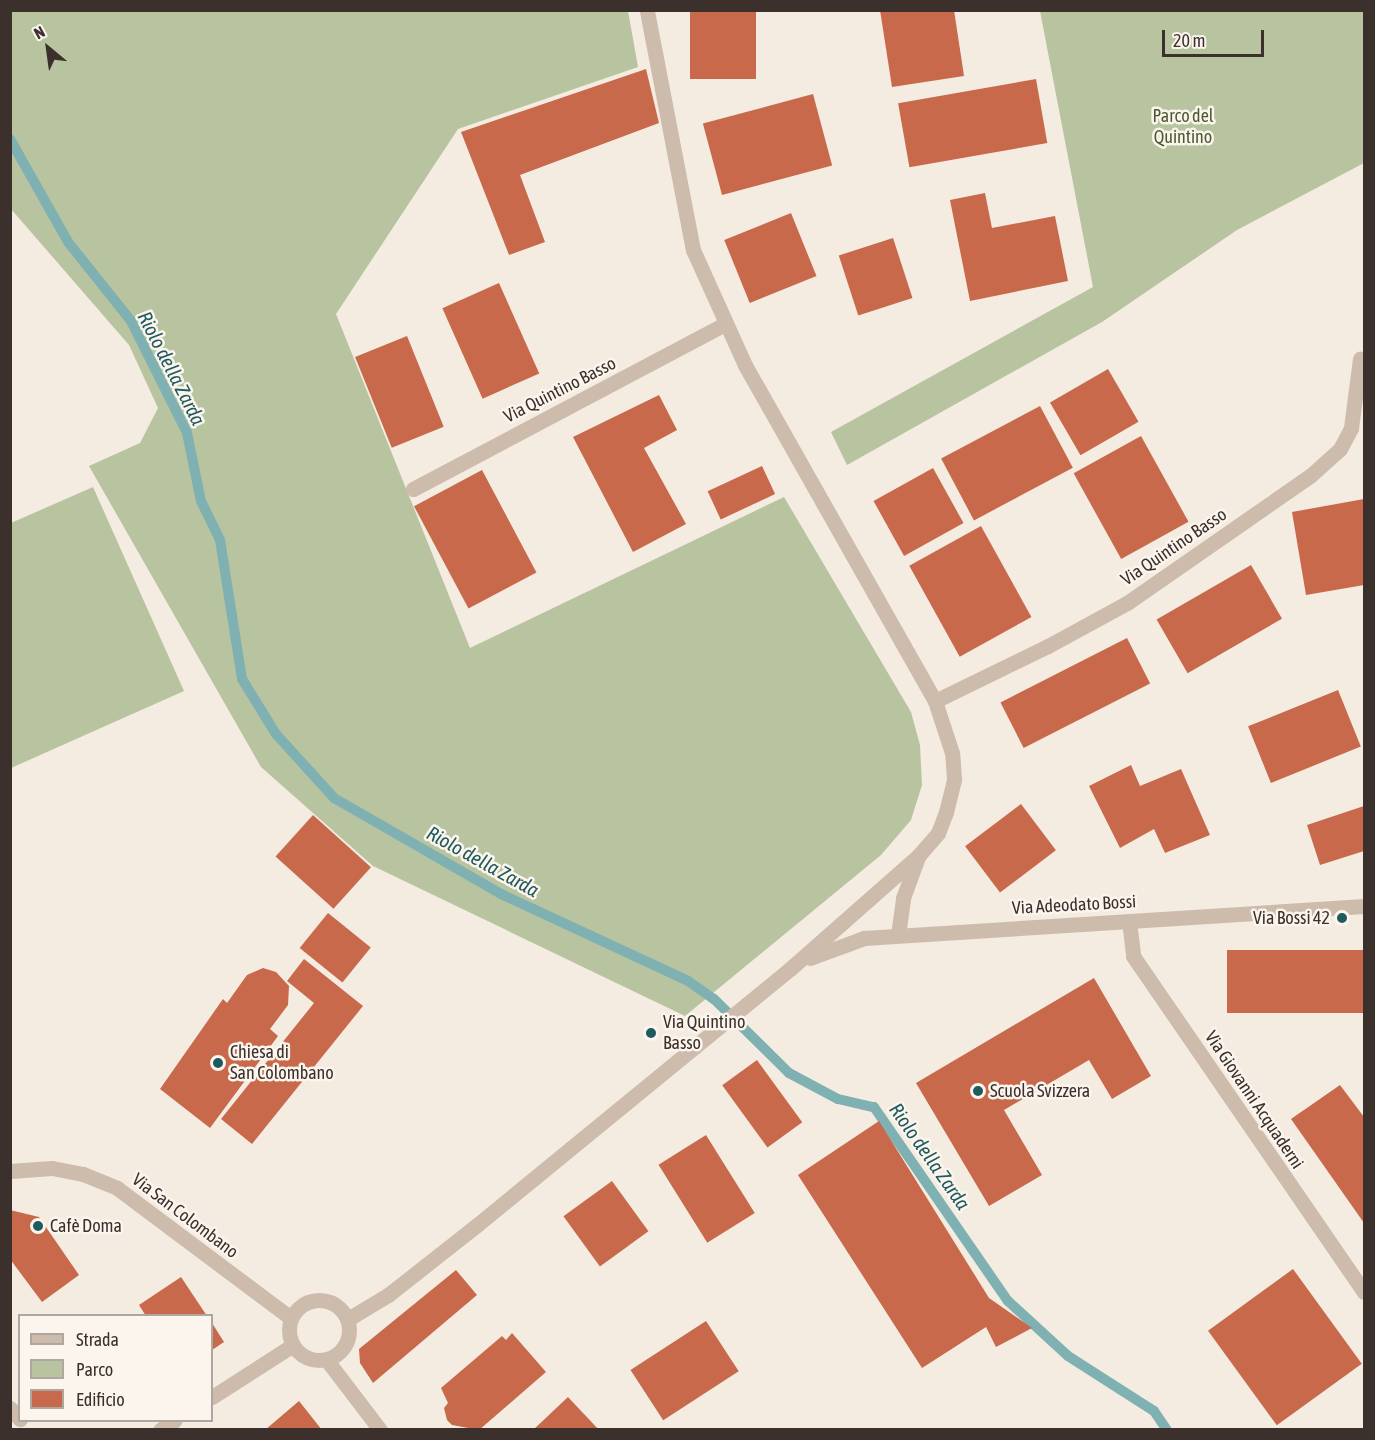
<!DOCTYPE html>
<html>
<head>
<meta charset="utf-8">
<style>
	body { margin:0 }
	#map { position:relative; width:1375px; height:1440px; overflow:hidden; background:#f4ebe1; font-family:"Asap Condensed",sans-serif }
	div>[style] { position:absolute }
	.green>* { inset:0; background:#b8c4a0 }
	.stream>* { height:10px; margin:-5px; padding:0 5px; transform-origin:5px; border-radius:5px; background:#7fb0b2 }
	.building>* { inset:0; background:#c8694b; transform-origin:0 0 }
	.minor>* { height:15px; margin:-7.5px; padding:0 7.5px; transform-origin:7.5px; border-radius:7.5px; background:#cdbbac }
	.minor>.ring { margin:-7.5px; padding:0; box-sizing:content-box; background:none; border:15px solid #cdbbac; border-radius:50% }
	.dots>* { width:16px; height:16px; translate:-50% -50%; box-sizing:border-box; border:3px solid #fbf5ee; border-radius:50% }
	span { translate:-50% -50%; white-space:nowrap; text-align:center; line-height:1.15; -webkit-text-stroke:5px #fbf5ee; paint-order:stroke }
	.park-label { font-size:18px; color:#4a5a2e }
	.street-label { font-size:18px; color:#3b302b }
	.poi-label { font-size:18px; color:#3b302b }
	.right { translate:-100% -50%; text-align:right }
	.left { translate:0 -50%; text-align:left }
	.water-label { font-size:20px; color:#1f5a5e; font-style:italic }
	.frame { position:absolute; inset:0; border:12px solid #3b302b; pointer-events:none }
	.legend { position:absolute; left:18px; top:1314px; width:195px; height:108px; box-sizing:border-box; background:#fbf5ee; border:2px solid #aea6a0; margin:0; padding:8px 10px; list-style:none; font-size:18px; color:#3b302b }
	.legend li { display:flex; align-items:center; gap:12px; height:30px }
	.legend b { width:30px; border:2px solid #aea6a0 }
	.north { position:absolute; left:18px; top:18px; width:60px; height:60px; -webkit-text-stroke:4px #fbf5ee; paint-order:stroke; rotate:331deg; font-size:16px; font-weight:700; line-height:24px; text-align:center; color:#3b302b }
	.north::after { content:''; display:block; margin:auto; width:21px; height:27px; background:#3b302b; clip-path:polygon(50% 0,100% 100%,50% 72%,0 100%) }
	.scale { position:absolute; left:1162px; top:30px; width:102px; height:27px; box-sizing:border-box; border:3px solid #3b302b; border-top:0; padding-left:8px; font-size:18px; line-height:21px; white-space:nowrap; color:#3b302b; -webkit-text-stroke:4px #fbf5ee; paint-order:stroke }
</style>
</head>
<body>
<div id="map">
	<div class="green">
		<div style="clip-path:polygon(10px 11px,628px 11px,638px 67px,458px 129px,336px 314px,470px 648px,784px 497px,911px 712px,920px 745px,922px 785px,911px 820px,881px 855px,685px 1016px,373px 866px,261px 767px,89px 466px,140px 443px,158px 408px,129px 345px,11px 209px)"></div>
		<div style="clip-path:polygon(1040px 11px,1364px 11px,1364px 163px,1237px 230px,1102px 322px,847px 465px,831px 432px,1093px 287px)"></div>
		<div style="clip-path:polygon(93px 487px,184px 691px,11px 768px,11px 523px)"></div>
	</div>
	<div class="stream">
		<div style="left:10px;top:139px;width:118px;rotate:60.6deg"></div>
		<div style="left:68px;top:242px;width:101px;rotate:51.4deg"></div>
		<div style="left:131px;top:321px;width:125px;rotate:63.4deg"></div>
		<div style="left:187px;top:433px;width:69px;rotate:78.4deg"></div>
		<div style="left:201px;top:501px;width:43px;rotate:64deg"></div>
		<div style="left:220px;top:540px;width:141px;rotate:81deg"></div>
		<div style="left:242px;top:679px;width:65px;rotate:58.3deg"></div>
		<div style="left:276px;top:734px;width:86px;rotate:47.8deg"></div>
		<div style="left:334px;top:798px;width:195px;rotate:29.9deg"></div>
		<div style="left:503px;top:895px;width:204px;rotate:24.9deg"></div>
		<div style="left:688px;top:981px;width:32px;rotate:35deg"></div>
		<div style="left:714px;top:999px;width:105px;rotate:44.6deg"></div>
		<div style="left:789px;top:1073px;width:55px;rotate:28deg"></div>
		<div style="left:838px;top:1099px;width:37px;rotate:13deg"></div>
		<div style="left:874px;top:1107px;width:236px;rotate:55.4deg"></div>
		<div style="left:1008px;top:1301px;width:81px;rotate:42.5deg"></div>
		<div style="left:1068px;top:1356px;width:102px;rotate:32.6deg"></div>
		<div style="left:1154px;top:1411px;width:23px;rotate:56deg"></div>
	</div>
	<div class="building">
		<div style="left:690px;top:10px;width:66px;height:69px"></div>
		<div style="clip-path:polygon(880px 10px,954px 10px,964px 76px,892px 87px)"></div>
		<div style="clip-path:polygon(646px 69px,659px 123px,520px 175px,545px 242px,509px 255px,461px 132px)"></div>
		<div style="left:1036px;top:79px;width:65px;height:140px;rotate:80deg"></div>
		<div style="left:813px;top:94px;width:74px;height:114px;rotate:75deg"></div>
		<div style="clip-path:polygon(985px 193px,992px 228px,1055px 216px,1068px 281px,970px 301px,950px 200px)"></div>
		<div style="left:791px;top:213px;width:68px;height:72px;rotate:68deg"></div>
		<div style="left:893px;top:238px;width:63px;height:57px;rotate:72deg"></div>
		<div style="left:499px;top:283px;width:99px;height:62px;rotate:66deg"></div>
		<div style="left:407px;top:336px;width:98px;height:56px;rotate:68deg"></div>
		<div style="left:1108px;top:369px;width:61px;height:67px;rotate:60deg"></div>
		<div style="clip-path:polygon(659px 395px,677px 430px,644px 448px,686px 524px,633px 552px,573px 437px)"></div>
		<div style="left:1040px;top:406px;width:70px;height:112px;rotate:62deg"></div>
		<div style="left:1141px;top:436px;width:98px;height:77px;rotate:61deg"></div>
		<div style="left:762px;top:466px;width:31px;height:60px;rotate:65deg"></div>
		<div style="left:933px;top:468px;width:63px;height:68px;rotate:61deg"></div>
		<div style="left:482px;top:470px;width:116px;height:77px;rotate:62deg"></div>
		<div style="clip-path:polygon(1364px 499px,1364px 585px,1306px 595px,1292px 512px)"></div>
		<div style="left:981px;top:526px;width:104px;height:82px;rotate:61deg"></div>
		<div style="left:1251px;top:565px;width:62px;height:109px;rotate:60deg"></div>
		<div style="left:1127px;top:638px;width:51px;height:142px;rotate:63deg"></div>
		<div style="left:1338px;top:690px;width:61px;height:97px;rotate:68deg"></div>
		<div style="clip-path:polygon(1131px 765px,1140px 786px,1181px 769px,1210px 835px,1165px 853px,1154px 829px,1120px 848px,1089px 786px)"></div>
		<div style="left:1021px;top:804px;width:58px;height:70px;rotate:53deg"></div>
		<div style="clip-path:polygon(1364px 806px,1364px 851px,1320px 865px,1307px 825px)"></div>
		<div style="left:313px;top:815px;width:78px;height:56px;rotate:42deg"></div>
		<div style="left:328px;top:913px;width:55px;height:45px;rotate:39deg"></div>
		<div style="left:1364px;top:950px;width:63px;height:137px;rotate:90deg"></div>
		<div style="clip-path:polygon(304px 959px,363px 1006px,252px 1144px,221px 1119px,314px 1003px,287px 981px)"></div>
		<div style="clip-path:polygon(263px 968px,276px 972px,289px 986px,288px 1005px,270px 1029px,278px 1036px,210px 1128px,160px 1089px,223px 999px,227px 1003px,247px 975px)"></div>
		<div style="clip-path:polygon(1094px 978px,1151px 1076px,1112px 1099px,1089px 1060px,1004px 1110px,1042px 1175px,989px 1206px,916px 1083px)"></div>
		<div style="left:757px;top:1060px;width:77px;height:43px;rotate:54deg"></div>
		<div style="clip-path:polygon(1340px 1085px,1364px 1117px,1364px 1223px,1291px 1119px)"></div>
		<div style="clip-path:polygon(879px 1121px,989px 1298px,1032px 1328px,996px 1347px,986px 1327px,922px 1368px,798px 1175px)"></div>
		<div style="left:706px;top:1135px;width:92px;height:56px;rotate:58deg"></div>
		<div style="left:612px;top:1181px;width:62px;height:60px;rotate:54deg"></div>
		<div style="clip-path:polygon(10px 1210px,39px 1217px,79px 1275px,42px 1302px,10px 1259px)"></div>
		<div style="left:1293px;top:1269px;width:117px;height:105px;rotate:54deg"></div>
		<div style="clip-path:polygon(456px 1270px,477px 1295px,373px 1383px,360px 1363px,359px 1349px)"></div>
		<div style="clip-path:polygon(181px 1277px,207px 1316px,146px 1316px,139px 1305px)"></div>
		<div style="left:706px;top:1321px;width:60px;height:90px;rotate:57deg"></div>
		<div style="clip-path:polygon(212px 1323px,224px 1342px,212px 1350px)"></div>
		<div style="clip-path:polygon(512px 1333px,546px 1372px,479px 1430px,452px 1425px,447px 1420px,444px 1408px,448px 1403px,441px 1388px,502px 1336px,506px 1340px)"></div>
		<div style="clip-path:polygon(568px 1397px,599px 1430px,533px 1430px)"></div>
		<div style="clip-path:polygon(299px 1401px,322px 1430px,265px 1430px)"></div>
	</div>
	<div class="minor">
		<div style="left:413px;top:489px;width:352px;rotate:-27.9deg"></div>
		<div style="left:935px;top:701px;width:126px;rotate:-26deg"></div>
		<div style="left:1048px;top:646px;width:90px;rotate:-28.6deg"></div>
		<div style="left:1127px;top:603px;width:223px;rotate:-34.8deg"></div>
		<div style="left:1310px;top:476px;width:40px;rotate:-42deg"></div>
		<div style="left:1340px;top:449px;width:24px;rotate:-62deg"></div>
		<div style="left:1351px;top:428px;width:70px;rotate:-82.6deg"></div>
		<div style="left:1129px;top:921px;width:35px;rotate:83deg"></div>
		<div style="left:1133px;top:956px;width:408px;rotate:55.5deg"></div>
		<div style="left:898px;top:935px;width:37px;rotate:-82deg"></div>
		<div style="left:903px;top:898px;width:44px;rotate:-69.9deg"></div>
		<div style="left:810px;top:958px;width:58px;rotate:-20.3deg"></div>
		<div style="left:864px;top:938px;width:501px;rotate:-3.66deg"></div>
		<div style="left:10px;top:1171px;width:42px;rotate:-4.1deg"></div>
		<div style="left:52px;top:1168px;width:32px;rotate:11deg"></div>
		<div style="left:83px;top:1174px;width:37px;rotate:22deg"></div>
		<div style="left:117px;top:1188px;width:217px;rotate:36.8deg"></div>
		<div class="ring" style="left:289px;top:1300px;width:45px;height:45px"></div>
		<div style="left:348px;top:1319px;width:47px;rotate:-31deg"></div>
		<div style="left:388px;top:1295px;width:113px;rotate:-38.2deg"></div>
		<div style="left:477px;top:1225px;width:406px;rotate:-39.3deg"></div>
		<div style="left:791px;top:968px;width:171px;rotate:-41.4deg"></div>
		<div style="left:919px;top:855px;width:29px;rotate:-49deg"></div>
		<div style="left:938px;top:833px;width:22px;rotate:-69deg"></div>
		<div style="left:946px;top:812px;width:34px;rotate:-76deg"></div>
		<div style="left:954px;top:779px;width:26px;rotate:-94deg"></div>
		<div style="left:952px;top:753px;width:55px;rotate:-108.1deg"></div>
		<div style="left:935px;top:701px;width:386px;rotate:-119.5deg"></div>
		<div style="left:745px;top:365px;width:126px;rotate:-114.3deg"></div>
		<div style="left:693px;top:250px;width:244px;rotate:-100.9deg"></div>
		<div style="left:326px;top:1359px;width:89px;rotate:52.7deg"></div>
		<div style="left:212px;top:1397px;width:96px;rotate:-32.7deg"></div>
		<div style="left:10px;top:1408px;width:15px;rotate:48deg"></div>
		<div style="left:160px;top:1430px;width:18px;rotate:-34deg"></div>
	</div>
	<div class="dots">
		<div style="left:1342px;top:918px;background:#1f5a5e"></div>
		<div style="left:651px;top:1033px;background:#1f5a5e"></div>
		<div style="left:218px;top:1063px;background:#1f5a5e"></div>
		<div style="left:978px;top:1091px;background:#1f5a5e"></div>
		<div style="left:38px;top:1226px;background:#1f5a5e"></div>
	</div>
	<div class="park-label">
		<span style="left:1183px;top:127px">Parco del<br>Quintino</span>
	</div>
	<div class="street-label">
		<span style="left:560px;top:390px;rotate:-27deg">Via Quintino Basso</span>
		<span style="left:1174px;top:547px;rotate:-34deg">Via Quintino Basso</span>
		<span style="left:1074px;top:905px;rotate:-3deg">Via Adeodato Bossi</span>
		<span style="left:1254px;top:1100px;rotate:56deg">Via Giovanni Acquaderni</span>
		<span style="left:185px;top:1216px;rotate:37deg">Via San Colombano</span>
	</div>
	<div class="poi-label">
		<span class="right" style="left:1330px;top:918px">Via Bossi 42</span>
		<span class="left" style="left:663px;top:1033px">Via Quintino<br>Basso</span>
		<span class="left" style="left:230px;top:1063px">Chiesa di<br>San Colombano</span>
		<span class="left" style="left:990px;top:1091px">Scuola Svizzera</span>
		<span class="left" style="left:50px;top:1226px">Cafè Doma</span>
	</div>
	<div class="water-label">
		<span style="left:172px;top:368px;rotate:63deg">Riolo della Zarda</span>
		<span style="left:483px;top:861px;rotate:29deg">Riolo della Zarda</span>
		<span style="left:930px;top:1156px;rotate:55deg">Riolo della Zarda</span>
	</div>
	<div class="frame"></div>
	<ul class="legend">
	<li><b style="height:8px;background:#cdbbac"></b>Strada</li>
	<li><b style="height:16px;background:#b8c4a0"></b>Parco</li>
	<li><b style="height:16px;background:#c8694b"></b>Edificio</li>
	</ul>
	<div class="north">N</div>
	<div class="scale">20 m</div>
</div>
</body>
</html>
